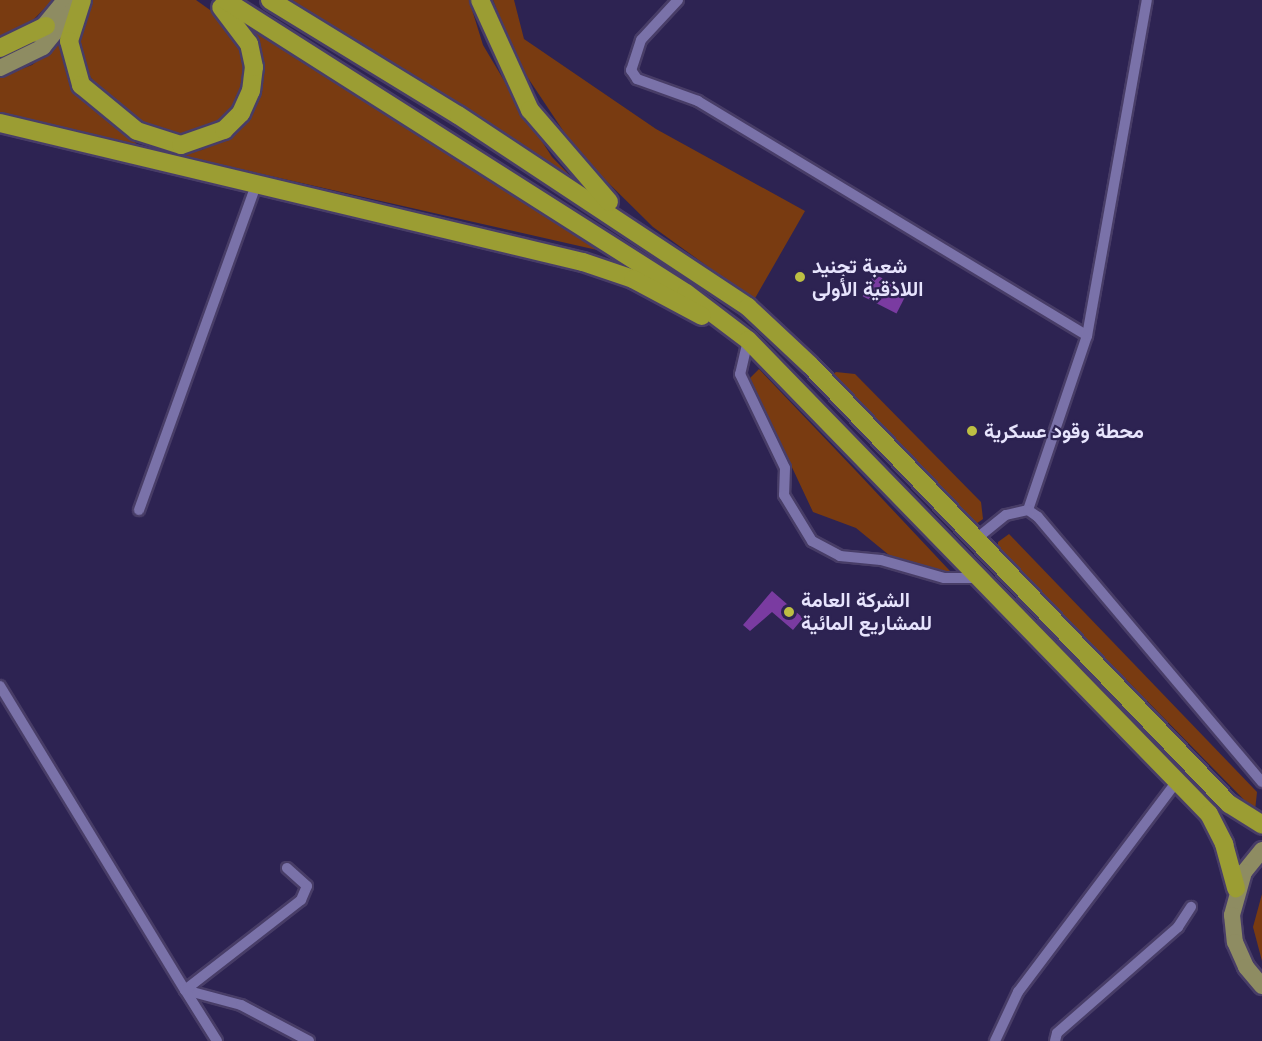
<!DOCTYPE html>
<html>
<head>
<meta charset="utf-8">
<style>
	body { margin:0 }
	#map { position:relative; width:1262px; height:1041px; overflow:hidden; background:#2d2352; font-family:"Nunito Sans",Vazirmatn,sans-serif }
	div>[style] { position:absolute }
	.green>* { inset:0; background:#793b11 }
	.building>* { inset:0; background:#7a3ba1; transform-origin:0 0 }
	.roads { filter:drop-shadow(2px 0 #483d67) drop-shadow(-2px 0 #483d67) drop-shadow(0 2px #483d67) drop-shadow(0 -2px #483d67) }
	.minor>* { height:10px; margin:-5px; padding:0 5px; transform-origin:5px; border-radius:5px; background:#7a72a9 }
	.primary>* { height:16px; margin:-8px; padding:0 8px; transform-origin:8px; border-radius:8px; background:#8e8c62 }
	.motorway>* { height:18px; margin:-9px; padding:0 9px; transform-origin:9px; border-radius:9px; background:#9b9d33 }
	.dots>* { width:16px; height:16px; translate:-50% -50%; box-sizing:border-box; border:3px solid #2d2352; border-radius:50% }
	span { translate:-50% -50%; white-space:nowrap; text-align:center; line-height:1.15; -webkit-text-stroke:4.5px #2d2352; paint-order:stroke }
	.poi-label { font-size:20px; color:#e7e4fd; font-weight:700 }
	.left { translate:0 -50%; text-align:left }
</style>
</head>
<body>
<div id="map">
	<div class="green">
		<div style="clip-path:polygon(0 0,53px 0,25px 28px,0 39px)"></div>
		<div style="clip-path:polygon(93px 0,196px 0,217px 15px,239px 41px,244px 68px,239px 95px,224px 118px,188px 136px,175px 136px,149px 127px,99px 89px,80px 62px,78px 46px,79px 30px)"></div>
		<div style="clip-path:polygon(292px 0,469px 0,483px 45px,518px 104px,552px 157px,582px 188px)"></div>
		<div style="clip-path:polygon(493px 0,514px 0,524px 39px,656px 129px,805px 211px,754px 300px,653px 227px,578px 153px,518px 63px)"></div>
		<div style="clip-path:polygon(250px 25px,597px 250px,174px 154px,202px 150px,229px 135px,259px 87px,264px 62px)"></div>
		<div style="clip-path:polygon(60px 43px,71px 87px,138px 145px,0 112px,0 77px,32px 65px)"></div>
		<div style="clip-path:polygon(759px 369px,857px 472px,950px 571px,942px 575px,889px 555px,856px 528px,813px 512px,750px 378px)"></div>
		<div style="clip-path:polygon(836px 372px,855px 374px,981px 502px,983px 519px,976px 524px,832px 375px)"></div>
		<div style="clip-path:polygon(1009px 534px,1257px 792px,1255px 811px,998px 549px,998px 542px)"></div>
		<div style="clip-path:polygon(1262px 894px,1262px 961px,1253px 927px)"></div>
	</div>
	<div class="building">
		<div style="left:874px;top:274px;width:38px;height:25px;rotate:27deg"></div>
		<div style="clip-path:polygon(772px 591px,803px 618px,793px 630px,772px 612px,750px 631px,743px 625px)"></div>
	</div>
	<div class="roads">
		<div class="minor">
			<div style="left:678px;top:0;width:54px;rotate:132.8deg"></div>
			<div style="left:641px;top:40px;width:32px;rotate:108deg"></div>
			<div style="left:631px;top:70px;width:11px;rotate:56deg"></div>
			<div style="left:637px;top:79px;width:65px;rotate:19.8deg"></div>
			<div style="left:698px;top:101px;width:454px;rotate:31.1deg"></div>
			<div style="left:748px;top:340px;width:35px;rotate:103deg"></div>
			<div style="left:740px;top:374px;width:104px;rotate:64.4deg"></div>
			<div style="left:785px;top:468px;width:27px;rotate:92deg"></div>
			<div style="left:784px;top:495px;width:54px;rotate:58.7deg"></div>
			<div style="left:812px;top:541px;width:32px;rotate:28deg"></div>
			<div style="left:840px;top:556px;width:41px;rotate:5.6deg"></div>
			<div style="left:881px;top:560px;width:66px;rotate:15.9deg"></div>
			<div style="left:944px;top:578px;width:35px"></div>
			<div style="left:139px;top:510px;width:345px;rotate:-70.2deg"></div>
			<div style="left:1028px;top:510px;width:184px;rotate:-71.3deg"></div>
			<div style="left:1087px;top:336px;width:341px;rotate:-79.9deg"></div>
			<div style="left:976px;top:539px;width:38px;rotate:-39deg"></div>
			<div style="left:1006px;top:515px;width:23px;rotate:-13deg"></div>
			<div style="left:1028px;top:510px;width:12px;rotate:35deg"></div>
			<div style="left:1038px;top:517px;width:347px;rotate:49.8deg"></div>
			<div style="left:0;top:686px;width:356px;rotate:58.7deg"></div>
			<div style="left:185px;top:990px;width:58px;rotate:15deg"></div>
			<div style="left:241px;top:1005px;width:77px;rotate:27.9deg"></div>
			<div style="left:217px;top:1041px;width:60px;rotate:-122.1deg"></div>
			<div style="left:185px;top:990px;width:147px;rotate:-37.8deg"></div>
			<div style="left:301px;top:900px;width:15px;rotate:-67deg"></div>
			<div style="left:307px;top:886px;width:27px;rotate:-138deg"></div>
			<div style="left:995px;top:1041px;width:54px;rotate:-64.9deg"></div>
			<div style="left:1018px;top:992px;width:264px;rotate:-53deg"></div>
			<div style="left:1055px;top:1041px;width:8px;rotate:-76deg"></div>
			<div style="left:1057px;top:1033px;width:161px;rotate:-41.2deg"></div>
			<div style="left:1178px;top:927px;width:24px;rotate:-57deg"></div>
		</div>
		<div class="primary">
			<div style="left:37px;top:34px;width:44px;rotate:-50.5deg"></div>
			<div style="left:0;top:68px;width:48px;rotate:-26deg"></div>
			<div style="left:43px;top:47px;width:55px;rotate:-50.9deg"></div>
			<div style="left:1262px;top:850px;width:28px;rotate:129deg"></div>
			<div style="left:1244px;top:872px;width:45px;rotate:105.6deg"></div>
			<div style="left:1232px;top:915px;width:27px;rotate:84deg"></div>
			<div style="left:1235px;top:942px;width:27px;rotate:66deg"></div>
			<div style="left:1246px;top:967px;width:25px;rotate:50deg"></div>
		</div>
		<div class="motorway">
			<div style="left:82px;top:0;width:43px;rotate:107.6deg"></div>
			<div style="left:69px;top:41px;width:46px;rotate:74.7deg"></div>
			<div style="left:81px;top:85px;width:72px;rotate:39.4deg"></div>
			<div style="left:137px;top:131px;width:46px;rotate:17.7deg"></div>
			<div style="left:181px;top:145px;width:46px;rotate:-19.2deg"></div>
			<div style="left:224px;top:130px;width:24px;rotate:-45deg"></div>
			<div style="left:241px;top:113px;width:24px;rotate:-66deg"></div>
			<div style="left:251px;top:91px;width:24px;rotate:-83deg"></div>
			<div style="left:254px;top:67px;width:24px;rotate:-102deg"></div>
			<div style="left:249px;top:44px;width:46px;rotate:-127.1deg"></div>
			<div style="left:225px;top:0;width:546px;rotate:32.44deg"></div>
			<div style="left:686px;top:293px;width:78px;rotate:37.2deg"></div>
			<div style="left:748px;top:340px;width:661px;rotate:45.8deg"></div>
			<div style="left:1209px;top:814px;width:34px;rotate:63deg"></div>
			<div style="left:1224px;top:844px;width:46px;rotate:74.7deg"></div>
			<div style="left:270px;top:0;width:220px;rotate:31.5deg"></div>
			<div style="left:458px;top:115px;width:348px;rotate:33.5deg"></div>
			<div style="left:748px;top:307px;width:85px;rotate:43.1deg"></div>
			<div style="left:810px;top:365px;width:607px;rotate:46.34deg"></div>
			<div style="left:1229px;top:804px;width:39px;rotate:32deg"></div>
			<div style="left:480px;top:0;width:121px;rotate:65.6deg"></div>
			<div style="left:530px;top:110px;width:121px;rotate:49.3deg"></div>
			<div style="left:0;top:48px;width:51px;rotate:-25.6deg"></div>
			<div style="left:0;top:123px;width:599px;rotate:13.41deg"></div>
			<div style="left:583px;top:262px;width:53px;rotate:18.8deg"></div>
			<div style="left:633px;top:279px;width:78px;rotate:28.2deg"></div>
		</div>
	</div>
	<div class="dots">
		<div style="left:800px;top:277px;background:#bdbf43"></div>
		<div style="left:972px;top:431px;background:#bdbf43"></div>
		<div style="left:789px;top:612px;background:#bdbf43"></div>
	</div>
	<div class="poi-label">
		<span class="left" style="left:812px;top:278px">شعبة تجنيد<br>اللاذقية الأولى</span>
		<span class="left" style="left:984px;top:431px">محطة وقود عسكرية</span>
		<span class="left" style="left:801px;top:612px">الشركة العامة<br>للمشاريع المائية</span>
	</div>
</div>
</body>
</html>
